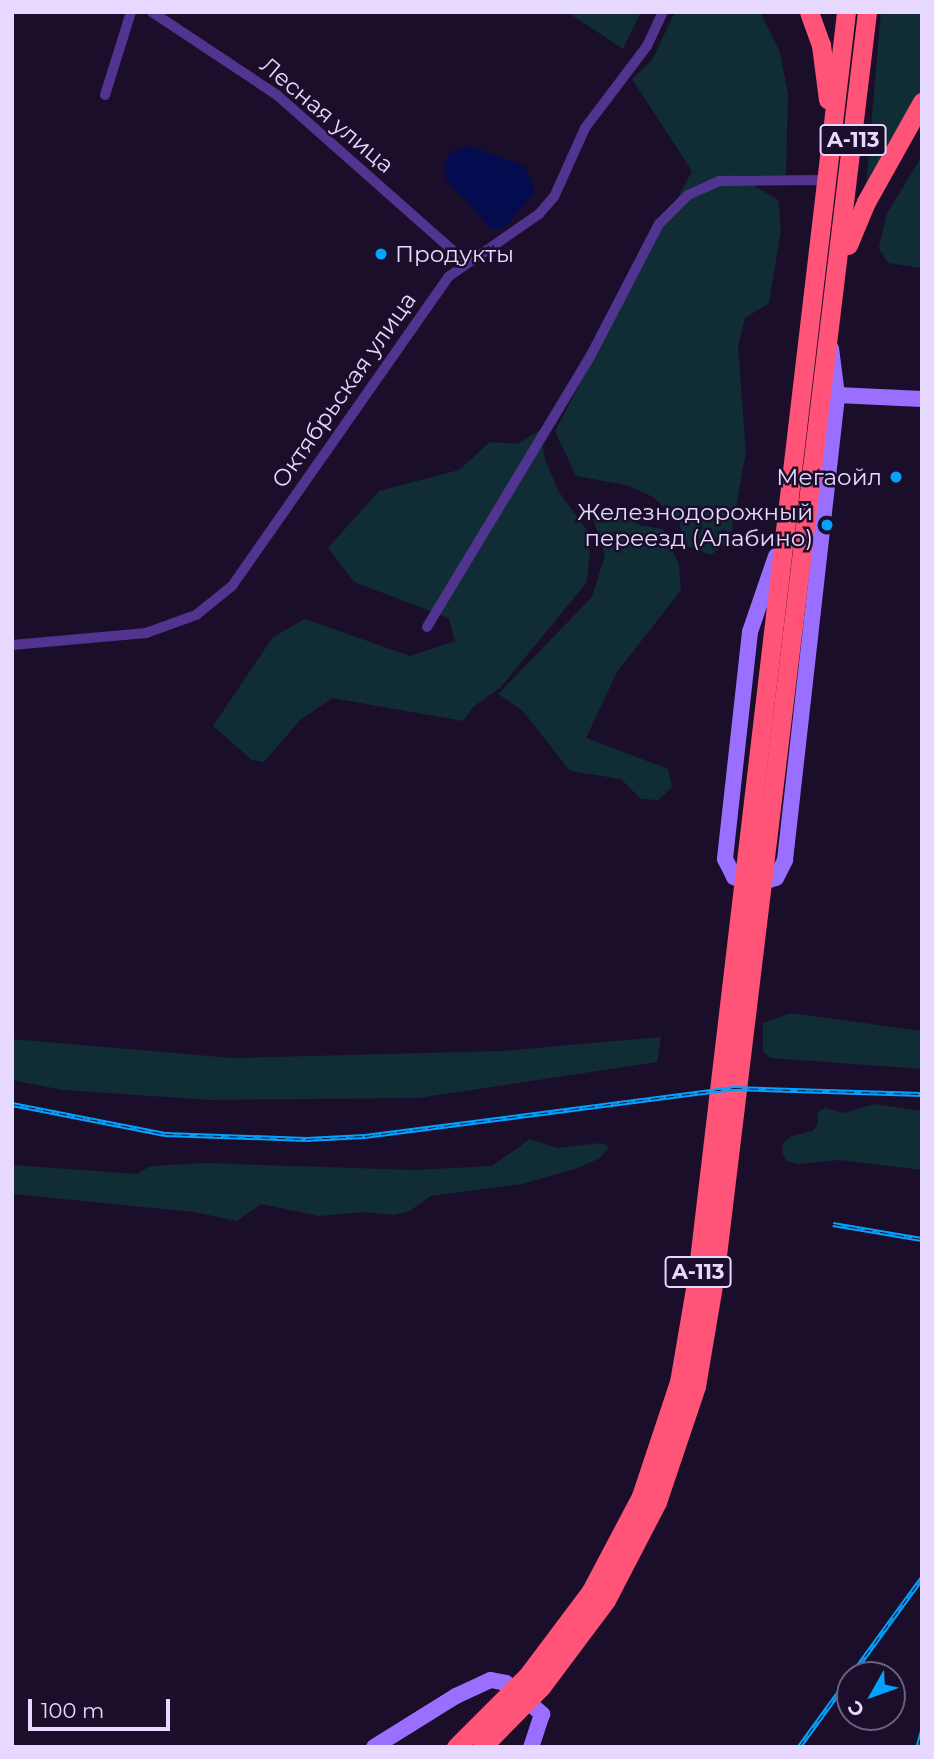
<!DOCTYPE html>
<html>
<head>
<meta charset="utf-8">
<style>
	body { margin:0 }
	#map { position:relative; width:934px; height:1759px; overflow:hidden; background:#1b0e2b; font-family:Montserrat,sans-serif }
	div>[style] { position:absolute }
	.green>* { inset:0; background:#102d36 }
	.water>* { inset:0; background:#040b4e }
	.street>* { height:10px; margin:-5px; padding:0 5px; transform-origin:5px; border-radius:5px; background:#50348f }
	.secondary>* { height:16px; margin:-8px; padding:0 8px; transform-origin:8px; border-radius:8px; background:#9a6fff }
	.highway>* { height:19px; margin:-9.5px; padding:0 9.5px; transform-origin:9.5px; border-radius:9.5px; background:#ff5377 }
	.rail>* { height:5px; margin-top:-2.5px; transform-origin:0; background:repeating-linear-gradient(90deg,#1b0e2b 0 8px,#04a2ff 0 16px); box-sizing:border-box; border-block:2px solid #04a2ff }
	.dots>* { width:19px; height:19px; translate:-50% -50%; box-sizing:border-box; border:4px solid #1b0e2b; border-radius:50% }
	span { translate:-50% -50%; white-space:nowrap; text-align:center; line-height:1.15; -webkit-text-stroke:5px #1b0e2b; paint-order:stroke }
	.shield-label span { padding:2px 5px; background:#1b0e2b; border:2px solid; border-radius:5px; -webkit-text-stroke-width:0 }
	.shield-label { font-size:21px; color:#e7d8ff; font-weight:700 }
	.street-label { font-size:23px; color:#e7d8ff }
	.poi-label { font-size:23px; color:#e7d8ff }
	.left { translate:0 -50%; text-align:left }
	.right { translate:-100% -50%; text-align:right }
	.frame { position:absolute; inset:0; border:14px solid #e7d8ff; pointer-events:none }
	.north { position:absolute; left:836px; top:1661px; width:70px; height:70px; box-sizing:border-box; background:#1b0e2b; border:2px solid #6d5f80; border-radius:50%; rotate:230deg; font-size:19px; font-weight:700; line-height:28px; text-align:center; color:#e7d8ff }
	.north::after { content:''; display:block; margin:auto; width:24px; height:32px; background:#04a2ff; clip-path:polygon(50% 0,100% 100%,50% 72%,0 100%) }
	.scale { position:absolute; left:28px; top:1699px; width:142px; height:32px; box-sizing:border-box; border:4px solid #e7d8ff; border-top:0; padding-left:9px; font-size:21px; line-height:24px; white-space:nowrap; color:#e7d8ff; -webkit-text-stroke:5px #1b0e2b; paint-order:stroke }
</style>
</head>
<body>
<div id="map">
	<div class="green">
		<div style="clip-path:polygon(567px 12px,641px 12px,623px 49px)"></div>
		<div style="clip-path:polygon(675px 12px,760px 12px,780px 52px,788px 94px,786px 175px,736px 175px,778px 200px,781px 229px,769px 303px,745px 318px,738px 347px,746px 452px,730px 540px,711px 555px,687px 546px,679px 522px,653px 497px,630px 486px,576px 476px,555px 431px,692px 171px,632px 79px,652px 60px)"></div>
		<div style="clip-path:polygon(881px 12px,922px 12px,922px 88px,866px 186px)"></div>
		<div style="clip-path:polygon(922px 156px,922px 268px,888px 263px,879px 248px,886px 215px)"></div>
		<div style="clip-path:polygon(540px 430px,545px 460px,559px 492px,591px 536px,587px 582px,500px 688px,473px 707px,463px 721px,332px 698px,300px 720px,264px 762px,252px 760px,213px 726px,273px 637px,305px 619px,410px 656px,455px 641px,449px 618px,354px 582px,328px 548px,379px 491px,459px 470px,490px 442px,517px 444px)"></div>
		<div style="clip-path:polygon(621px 510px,639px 525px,663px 529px,679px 565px,681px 590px,617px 672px,586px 738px,668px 769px,672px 787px,658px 800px,641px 799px,621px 779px,570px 771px,522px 710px,498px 694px,592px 597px,605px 555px,593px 519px)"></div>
		<div style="clip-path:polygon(791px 1013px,922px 1031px,922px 1069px,770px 1058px,763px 1052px,763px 1023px)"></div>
		<div style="clip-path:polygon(661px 1037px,657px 1062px,418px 1098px,210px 1100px,63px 1090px,12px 1080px,12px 1039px,232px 1058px,501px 1051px)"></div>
		<div style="clip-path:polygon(874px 1104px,922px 1111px,922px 1170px,840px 1160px,799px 1164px,787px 1161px,782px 1153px,783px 1143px,792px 1136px,813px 1131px,818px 1123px,817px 1113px,825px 1108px,844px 1113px)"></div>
		<div style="clip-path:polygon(530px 1139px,557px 1148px,601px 1143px,609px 1147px,600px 1158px,578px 1168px,522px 1184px,431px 1196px,408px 1212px,393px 1215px,363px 1212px,319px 1216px,261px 1204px,237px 1221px,194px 1212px,12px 1194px,12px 1165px,137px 1174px,150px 1166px,205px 1163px,415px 1170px,492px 1166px)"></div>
	</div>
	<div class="water">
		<div style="clip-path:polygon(469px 146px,524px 166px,531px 179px,534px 193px,506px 226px,493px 230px,446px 180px,444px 165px,451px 152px)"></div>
	</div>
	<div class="street">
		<div style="left:152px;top:12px;width:150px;rotate:33.6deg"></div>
		<div style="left:277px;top:95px;width:252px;rotate:41.5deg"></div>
		<div style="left:105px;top:95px;width:87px;rotate:-72.6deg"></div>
		<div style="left:427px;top:627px;width:318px;rotate:-58.9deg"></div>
		<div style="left:591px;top:355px;width:148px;rotate:-62.6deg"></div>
		<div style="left:659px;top:224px;width:41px;rotate:-45deg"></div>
		<div style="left:688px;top:195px;width:34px;rotate:-24deg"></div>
		<div style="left:719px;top:181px;width:109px;rotate:-0.5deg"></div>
		<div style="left:12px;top:645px;width:135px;rotate:-5.1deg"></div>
		<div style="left:146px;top:633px;width:53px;rotate:-19.8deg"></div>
		<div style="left:196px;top:615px;width:46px;rotate:-38.9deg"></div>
		<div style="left:232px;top:586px;width:377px;rotate:-55deg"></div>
		<div style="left:448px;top:277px;width:111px;rotate:-34.7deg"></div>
		<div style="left:539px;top:214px;width:23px;rotate:-49deg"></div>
		<div style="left:554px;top:197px;width:76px;rotate:-65.8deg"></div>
		<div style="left:585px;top:128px;width:103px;rotate:-52.9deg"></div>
		<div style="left:647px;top:46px;width:38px;rotate:-65deg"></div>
	</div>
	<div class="secondary">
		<div style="left:837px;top:395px;width:85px;rotate:2.7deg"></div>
		<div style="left:776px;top:556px;width:80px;rotate:108.9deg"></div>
		<div style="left:750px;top:632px;width:228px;rotate:96.3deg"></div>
		<div style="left:725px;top:859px;width:20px;rotate:63deg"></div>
		<div style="left:734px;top:877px;width:22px;rotate:22deg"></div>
		<div style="left:754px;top:885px;width:23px;rotate:-18deg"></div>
		<div style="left:776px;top:878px;width:20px;rotate:-63deg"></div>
		<div style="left:785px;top:860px;width:468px;rotate:-83.6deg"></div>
		<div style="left:837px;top:395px;width:47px;rotate:-97.3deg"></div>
		<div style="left:374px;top:1747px;width:97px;rotate:-31.9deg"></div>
		<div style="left:456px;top:1696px;width:38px;rotate:-25deg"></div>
		<div style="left:491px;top:1680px;width:15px;rotate:11deg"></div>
		<div style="left:506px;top:1683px;width:48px;rotate:40.7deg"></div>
		<div style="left:542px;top:1714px;width:35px;rotate:108deg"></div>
	</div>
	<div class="highway">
		<div style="left:809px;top:12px;width:35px;rotate:70deg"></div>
		<div style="left:821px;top:45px;width:55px;rotate:82.7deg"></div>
		<div style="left:848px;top:245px;width:47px;rotate:-67.3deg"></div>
		<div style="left:866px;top:202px;width:115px;rotate:-60.8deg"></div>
		<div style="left:456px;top:1747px;width:102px;rotate:-45deg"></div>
		<div style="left:528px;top:1675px;width:105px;rotate:-53.1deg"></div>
		<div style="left:591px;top:1591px;width:107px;rotate:-62.2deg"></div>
		<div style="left:641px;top:1496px;width:120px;rotate:-71.6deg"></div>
		<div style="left:679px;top:1382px;width:107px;rotate:-80.3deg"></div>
		<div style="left:697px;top:1277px;width:1274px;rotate:-83.28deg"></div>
		<div style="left:482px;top:1747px;width:84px;rotate:-45.5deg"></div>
		<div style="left:541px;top:1687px;width:109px;rotate:-53.2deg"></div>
		<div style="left:606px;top:1600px;width:110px;rotate:-62.5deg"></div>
		<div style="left:657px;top:1502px;width:122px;rotate:-71.4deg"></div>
		<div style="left:696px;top:1386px;width:108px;rotate:-80.4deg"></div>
		<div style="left:714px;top:1280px;width:1277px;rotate:-83.12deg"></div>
	</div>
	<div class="rail">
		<div style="left:12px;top:1104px;width:156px;rotate:11.1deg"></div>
		<div style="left:165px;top:1134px;width:141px;rotate:2deg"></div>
		<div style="left:306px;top:1139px;width:59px;rotate:-2.9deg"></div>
		<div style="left:365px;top:1136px;width:372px;rotate:-7.4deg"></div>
		<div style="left:734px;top:1088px;width:188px;rotate:1.8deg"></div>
		<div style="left:833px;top:1224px;width:90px;rotate:9.6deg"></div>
		<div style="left:799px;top:1747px;width:209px;rotate:-54deg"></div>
		<div style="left:918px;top:1747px;width:16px;rotate:-75deg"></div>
	</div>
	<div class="dots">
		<div style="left:381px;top:254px;background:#04a2ff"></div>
		<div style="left:896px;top:477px;background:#04a2ff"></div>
		<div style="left:827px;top:525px;background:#04a2ff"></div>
	</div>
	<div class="shield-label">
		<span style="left:853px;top:140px">А-113</span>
		<span style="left:698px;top:1272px">А-113</span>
	</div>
	<div class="street-label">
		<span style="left:327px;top:115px;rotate:40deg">Лесная улица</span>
		<span style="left:344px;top:390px;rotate:-55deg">Октябрьская улица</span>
	</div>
	<div class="poi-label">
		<span class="left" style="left:395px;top:254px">Продукты</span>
		<span class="right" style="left:882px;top:477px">Мегаойл</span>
		<span class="right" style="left:813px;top:525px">Железнодорожный<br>переезд (Алабино)</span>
	</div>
	<div class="frame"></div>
	<div class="north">С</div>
	<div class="scale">100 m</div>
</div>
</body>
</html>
